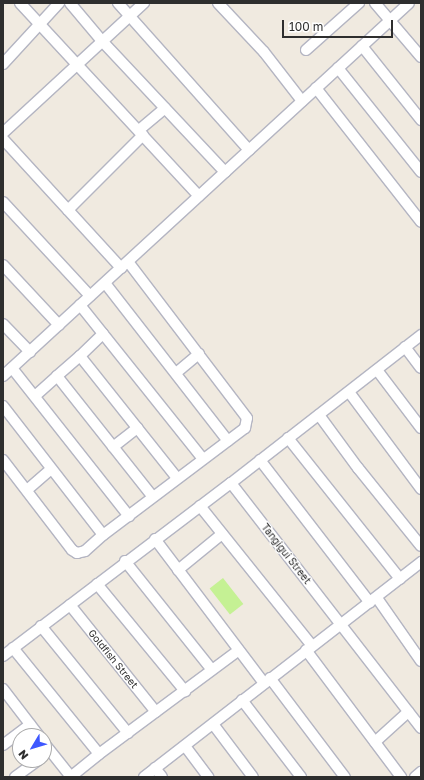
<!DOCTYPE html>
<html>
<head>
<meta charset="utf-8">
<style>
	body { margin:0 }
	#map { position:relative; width:424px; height:780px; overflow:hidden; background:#f0eae0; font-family:"Golos Text",sans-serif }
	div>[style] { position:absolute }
	.pitch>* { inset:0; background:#c5f194; transform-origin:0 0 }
	.roads { filter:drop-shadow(1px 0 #b4b5c2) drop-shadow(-1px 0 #b4b5c2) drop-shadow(0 1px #b4b5c2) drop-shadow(0 -1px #b4b5c2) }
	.minor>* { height:10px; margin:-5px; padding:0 5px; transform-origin:5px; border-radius:5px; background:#fff }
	span { translate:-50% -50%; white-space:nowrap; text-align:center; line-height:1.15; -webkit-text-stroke:3px #fff; paint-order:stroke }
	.street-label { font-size:10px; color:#2e2e2e }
	.frame { position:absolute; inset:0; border:4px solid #2e2e2e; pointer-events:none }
	.north { position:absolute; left:12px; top:728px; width:40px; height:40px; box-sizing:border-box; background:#fff; border:1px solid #ababab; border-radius:50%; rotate:232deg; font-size:11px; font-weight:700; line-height:16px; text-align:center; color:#2e2e2e }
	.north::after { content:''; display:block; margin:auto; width:14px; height:18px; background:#3e58ff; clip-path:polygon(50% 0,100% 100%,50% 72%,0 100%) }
	.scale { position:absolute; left:282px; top:20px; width:111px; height:18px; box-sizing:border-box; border:2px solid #2e2e2e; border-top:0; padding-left:5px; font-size:12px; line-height:14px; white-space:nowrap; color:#2e2e2e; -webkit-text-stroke:3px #fff; paint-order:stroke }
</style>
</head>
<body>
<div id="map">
	<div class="pitch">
		<div style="left:223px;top:578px;width:33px;height:17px;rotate:52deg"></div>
	</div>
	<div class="roads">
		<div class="minor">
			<div style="left:20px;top:3px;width:263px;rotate:47.2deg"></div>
			<div style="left:70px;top:3px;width:50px;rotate:49.9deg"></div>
			<div style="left:102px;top:41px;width:180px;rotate:46.8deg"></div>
			<div style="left:118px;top:3px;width:197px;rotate:48.3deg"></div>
			<div style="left:218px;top:3px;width:67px;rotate:46.8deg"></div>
			<div style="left:264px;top:52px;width:62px;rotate:52.2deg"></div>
			<div style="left:375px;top:3px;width:71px;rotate:49.6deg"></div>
			<div style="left:362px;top:46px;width:95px;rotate:51.4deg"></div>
			<div style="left:306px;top:50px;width:71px;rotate:-41.6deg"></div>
			<div style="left:3px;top:64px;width:83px;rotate:-47.4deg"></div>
			<div style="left:338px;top:68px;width:133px;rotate:51.4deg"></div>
			<div style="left:316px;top:88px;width:170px;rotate:51.9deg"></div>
			<div style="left:139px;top:130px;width:34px;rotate:-40deg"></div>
			<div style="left:3px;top:133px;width:192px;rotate:-42.7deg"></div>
			<div style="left:3px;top:139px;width:175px;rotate:47.5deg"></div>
			<div style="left:3px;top:202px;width:128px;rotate:47.2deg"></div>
			<div style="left:68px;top:210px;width:106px;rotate:-45deg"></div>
			<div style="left:3px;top:265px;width:82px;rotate:47deg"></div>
			<div style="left:105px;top:283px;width:200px;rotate:52.1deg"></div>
			<div style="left:80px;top:305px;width:197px;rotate:51.4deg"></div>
			<div style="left:3px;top:324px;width:39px;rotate:46deg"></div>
			<div style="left:405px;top:347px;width:26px;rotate:53deg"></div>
			<div style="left:80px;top:356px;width:32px;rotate:-44deg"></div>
			<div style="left:12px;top:368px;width:189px;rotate:51.7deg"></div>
			<div style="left:377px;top:370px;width:73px;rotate:52.8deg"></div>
			<div style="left:176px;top:373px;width:30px;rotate:-40deg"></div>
			<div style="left:3px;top:376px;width:551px;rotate:-42.57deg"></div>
			<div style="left:57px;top:376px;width:30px;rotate:-41deg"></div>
			<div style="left:80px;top:356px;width:156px;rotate:51.5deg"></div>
			<div style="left:349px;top:392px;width:121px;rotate:53.4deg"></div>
			<div style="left:35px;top:396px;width:30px;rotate:-42deg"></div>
			<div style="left:57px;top:376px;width:154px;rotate:51.6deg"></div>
			<div style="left:3px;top:406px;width:163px;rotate:52.2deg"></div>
			<div style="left:103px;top:535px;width:178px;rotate:-37deg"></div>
			<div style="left:245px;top:428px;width:10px;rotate:-79deg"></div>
			<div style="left:247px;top:418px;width:196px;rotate:-127.3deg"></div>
			<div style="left:319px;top:415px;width:66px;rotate:53.7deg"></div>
			<div style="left:358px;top:468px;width:100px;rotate:51.1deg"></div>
			<div style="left:288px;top:438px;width:180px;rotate:51.5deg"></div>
			<div style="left:113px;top:447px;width:31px;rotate:-38deg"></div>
			<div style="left:3px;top:460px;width:113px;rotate:52.5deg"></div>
			<div style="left:72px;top:550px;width:6px;rotate:31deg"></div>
			<div style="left:77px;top:553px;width:8px;rotate:-14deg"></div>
			<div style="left:85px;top:551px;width:24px;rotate:-42deg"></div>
			<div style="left:260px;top:460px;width:180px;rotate:52.4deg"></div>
			<div style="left:231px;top:483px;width:310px;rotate:52.2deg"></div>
			<div style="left:27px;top:490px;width:32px;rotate:-41deg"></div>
			<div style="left:200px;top:506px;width:179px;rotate:51.3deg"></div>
			<div style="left:155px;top:539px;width:181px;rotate:52.9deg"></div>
			<div style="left:125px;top:561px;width:139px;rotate:51.4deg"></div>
			<div style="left:178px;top:570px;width:57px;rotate:-39.3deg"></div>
			<div style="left:97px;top:584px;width:139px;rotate:50.6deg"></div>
			<div style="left:377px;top:598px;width:77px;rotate:55.1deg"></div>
			<div style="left:70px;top:605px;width:137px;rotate:51.2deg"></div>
			<div style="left:41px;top:626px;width:138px;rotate:50.9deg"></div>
			<div style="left:13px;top:648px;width:136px;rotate:50.9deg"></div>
			<div style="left:99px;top:754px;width:36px;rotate:141deg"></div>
			<div style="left:306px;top:650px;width:159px;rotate:53.2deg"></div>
			<div style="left:3px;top:656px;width:286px;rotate:-37.2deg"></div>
			<div style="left:231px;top:483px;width:241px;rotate:-37.9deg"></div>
			<div style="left:270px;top:678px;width:124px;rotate:52.9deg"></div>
			<div style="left:3px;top:689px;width:59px;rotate:52.5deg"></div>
			<div style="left:242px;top:700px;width:97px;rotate:52.5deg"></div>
			<div style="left:213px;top:724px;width:66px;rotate:53deg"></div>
			<div style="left:375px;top:742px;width:45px;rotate:-42.3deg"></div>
			<div style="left:44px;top:743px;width:43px;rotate:51.5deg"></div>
			<div style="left:3px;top:745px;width:34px;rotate:-37deg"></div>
			<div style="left:185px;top:746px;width:39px;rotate:53deg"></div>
			<div style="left:99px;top:754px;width:174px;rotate:-36.6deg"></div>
			<div style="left:155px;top:768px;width:11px;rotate:52deg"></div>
			<div style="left:15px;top:777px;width:29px;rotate:-36deg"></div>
			<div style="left:144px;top:777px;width:351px;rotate:-37.8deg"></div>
			<div style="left:415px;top:777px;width:8px;rotate:-40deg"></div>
		</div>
	</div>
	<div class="street-label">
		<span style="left:286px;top:554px;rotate:52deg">Tangigui Street</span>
		<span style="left:113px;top:659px;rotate:51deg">Goldfish Street</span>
	</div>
	<div class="frame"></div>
	<div class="north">N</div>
	<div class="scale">100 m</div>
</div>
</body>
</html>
